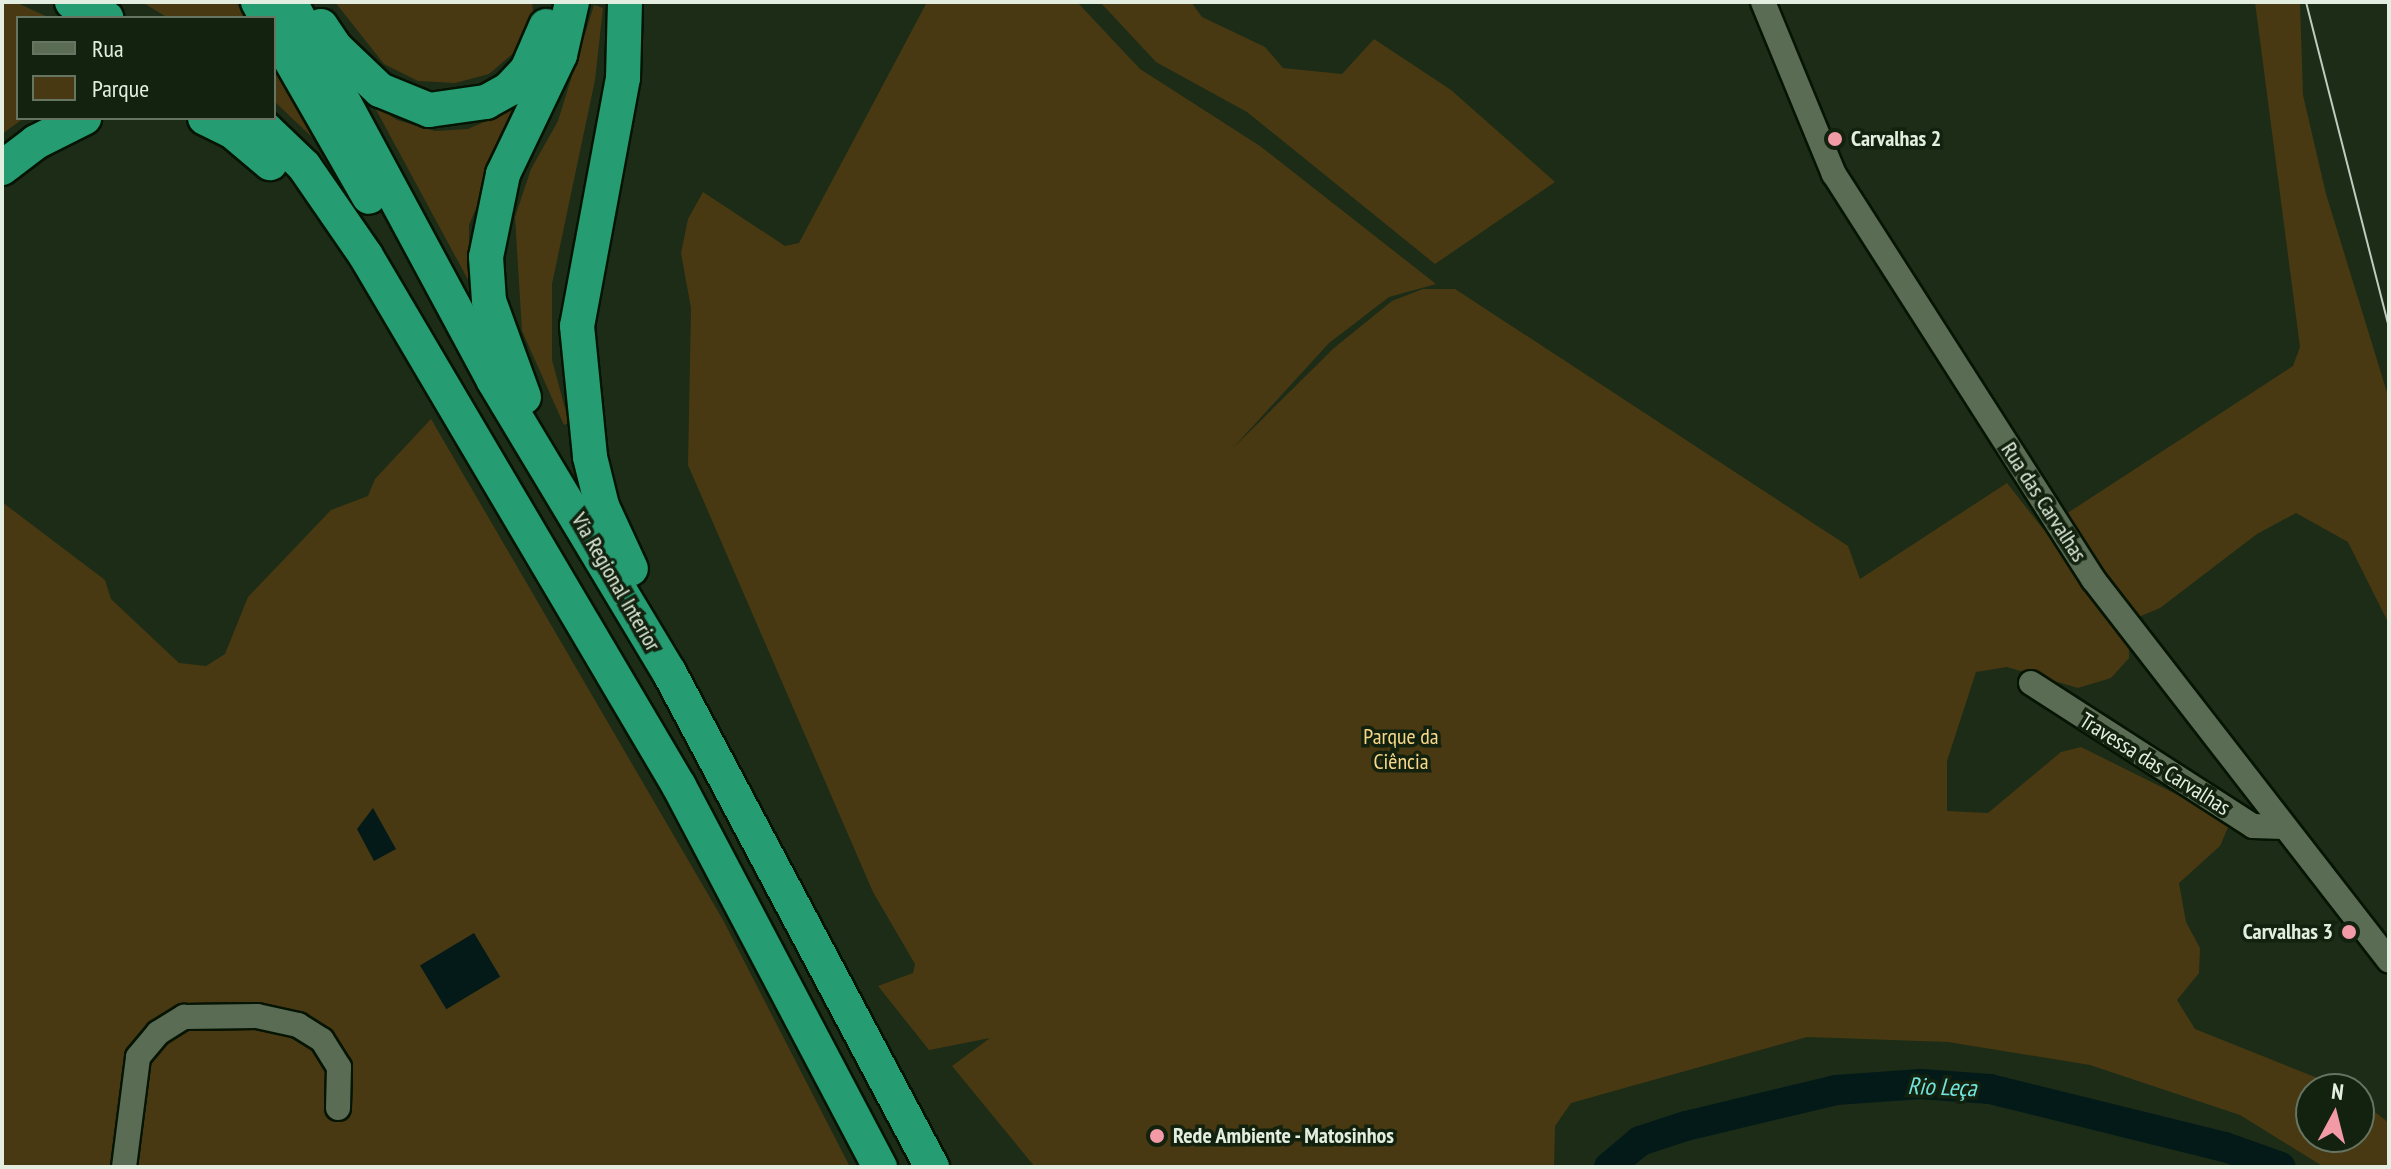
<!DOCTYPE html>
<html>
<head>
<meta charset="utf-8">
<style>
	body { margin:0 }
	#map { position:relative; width:2391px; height:1169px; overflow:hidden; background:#1c2c17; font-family:"PT Sans Narrow",sans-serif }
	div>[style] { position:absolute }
	.green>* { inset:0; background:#493912 }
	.water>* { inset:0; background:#031a19; transform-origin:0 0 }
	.river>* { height:30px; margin:-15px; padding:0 15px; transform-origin:15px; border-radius:15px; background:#031a19 }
	.roads { filter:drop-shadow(2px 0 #061403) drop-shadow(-2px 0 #061403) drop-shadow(0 2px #061403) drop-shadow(0 -2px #061403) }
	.minor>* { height:24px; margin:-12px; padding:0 12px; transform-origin:12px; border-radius:12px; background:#5a6c54 }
	.highway>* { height:34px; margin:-17px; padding:0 17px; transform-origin:17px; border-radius:17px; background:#259c72 }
	.tram>* { height:2px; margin:-1px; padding:0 1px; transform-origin:1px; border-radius:1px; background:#bfcbbc }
	.dots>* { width:22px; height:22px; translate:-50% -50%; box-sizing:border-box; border:4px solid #13220e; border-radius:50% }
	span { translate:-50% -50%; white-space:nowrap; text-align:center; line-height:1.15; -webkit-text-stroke:7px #13220e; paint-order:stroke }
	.poi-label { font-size:22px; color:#e3eee0; font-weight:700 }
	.left { translate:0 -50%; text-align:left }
	.right { translate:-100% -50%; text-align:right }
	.street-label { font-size:22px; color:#e3eee0 }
	.park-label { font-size:22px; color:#f9d789 }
	.water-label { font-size:24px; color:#73e4dc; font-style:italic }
	.frame { position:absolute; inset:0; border:4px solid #e3eee0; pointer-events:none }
	.legend { position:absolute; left:16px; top:16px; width:260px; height:104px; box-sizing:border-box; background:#13220e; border:2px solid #667462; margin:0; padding:10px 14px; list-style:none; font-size:24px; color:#e3eee0 }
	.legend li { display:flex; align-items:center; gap:16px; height:40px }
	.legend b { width:40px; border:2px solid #667462 }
	.north { position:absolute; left:2295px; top:1073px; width:80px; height:80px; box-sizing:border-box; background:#13220e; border:2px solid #667462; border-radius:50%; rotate:7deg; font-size:22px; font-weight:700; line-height:32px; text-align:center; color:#e3eee0 }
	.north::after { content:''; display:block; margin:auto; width:28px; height:36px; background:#f39aa7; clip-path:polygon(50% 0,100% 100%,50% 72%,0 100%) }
</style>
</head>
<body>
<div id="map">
	<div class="green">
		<div style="clip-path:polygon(2px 2px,15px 2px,50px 18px,18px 18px,18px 118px,24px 118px,2px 134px)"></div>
		<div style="clip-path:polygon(142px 2px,236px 2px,245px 18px,168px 18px)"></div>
		<div style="clip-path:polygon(335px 2px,532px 2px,533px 12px,517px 50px,489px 74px,455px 83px,418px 81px,384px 64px)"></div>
		<div style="clip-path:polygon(927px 2px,1077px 2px,1140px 69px,1260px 146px,1436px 284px,1389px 297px,1329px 343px,1232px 449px,1334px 348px,1392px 301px,1423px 289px,1455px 289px,1848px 546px,1860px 579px,2007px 483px,2043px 529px,2293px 366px,2300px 347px,2255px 2px,2300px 2px,2303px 95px,2326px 194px,2389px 399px,2389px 624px,2348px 542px,2296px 513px,2257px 534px,2160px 608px,2129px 621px,2129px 658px,2111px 678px,2078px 688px,2007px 667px,1976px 672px,1947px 761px,1947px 811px,1988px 813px,2061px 752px,2081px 747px,2226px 819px,2229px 825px,2220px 846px,2179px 883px,2186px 922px,2200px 948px,2199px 973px,2177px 1000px,2195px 1029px,2345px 1089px,2311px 1089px,2311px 1137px,2359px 1137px,2359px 1100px,2388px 1122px,2389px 1167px,2324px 1167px,2240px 1115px,2090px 1065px,1948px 1042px,1807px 1037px,1571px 1103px,1555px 1126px,1554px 1167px,1035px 1167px,952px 1066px,990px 1038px,929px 1050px,878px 986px,913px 973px,915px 964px,873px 892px,688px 465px,691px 308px,681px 253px,688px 219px,703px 192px,785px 246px,799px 243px)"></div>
		<div style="clip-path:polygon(1100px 2px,1191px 2px,1202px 17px,1265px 47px,1283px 68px,1342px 74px,1374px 39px,1451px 90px,1555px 182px,1435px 264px,1247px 112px,1156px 62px)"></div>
		<div style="clip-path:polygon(594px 5px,603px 8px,595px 80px,552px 284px,552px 360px,569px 423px,564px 425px,522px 331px,515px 217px,531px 169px,558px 121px)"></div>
		<div style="clip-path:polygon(274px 68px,316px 141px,274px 101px)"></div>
		<div style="clip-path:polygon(525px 93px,469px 225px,469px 257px,478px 286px,473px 289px,373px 104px,397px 120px,435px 131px,468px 129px,498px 116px)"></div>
		<div style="clip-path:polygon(431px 419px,723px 920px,850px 1167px,2px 1167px,2px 502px,105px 580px,111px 599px,179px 663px,206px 666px,225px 654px,248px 597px,331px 510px,368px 496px,375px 479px)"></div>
	</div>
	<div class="water">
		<div style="clip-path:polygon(373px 808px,396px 849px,374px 861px,357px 829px)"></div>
		<div style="left:474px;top:933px;width:51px;height:63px;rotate:59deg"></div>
	</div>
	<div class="river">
		<div style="left:1609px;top:1167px;width:40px;rotate:-40deg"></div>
		<div style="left:1640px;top:1141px;width:48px;rotate:-18.1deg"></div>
		<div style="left:1686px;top:1126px;width:154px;rotate:-13.5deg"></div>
		<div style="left:1836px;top:1090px;width:85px;rotate:-4deg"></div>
		<div style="left:1921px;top:1084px;width:69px;rotate:4.1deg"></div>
		<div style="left:1990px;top:1089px;width:242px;rotate:13.9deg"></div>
		<div style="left:2225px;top:1147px;width:59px;rotate:19.7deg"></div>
	</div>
	<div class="roads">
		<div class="minor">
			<div style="left:1763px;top:2px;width:186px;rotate:67.6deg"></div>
			<div style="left:1834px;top:174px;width:481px;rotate:57.4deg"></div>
			<div style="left:2093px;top:579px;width:483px;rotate:52.2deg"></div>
			<div style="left:2031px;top:683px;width:264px;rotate:32.8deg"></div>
			<div style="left:2253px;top:826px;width:31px;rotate:2deg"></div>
			<div style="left:124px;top:1167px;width:111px;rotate:-82.7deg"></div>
			<div style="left:138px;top:1057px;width:31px;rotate:-50deg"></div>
			<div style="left:158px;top:1033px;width:31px;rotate:-32deg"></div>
			<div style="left:184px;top:1017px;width:73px;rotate:-0.8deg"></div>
			<div style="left:257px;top:1016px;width:42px;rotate:12.4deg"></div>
			<div style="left:298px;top:1025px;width:28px;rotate:32deg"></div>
			<div style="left:322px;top:1040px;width:32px;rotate:58deg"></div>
			<div style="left:339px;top:1067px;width:41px;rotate:91.4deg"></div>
		</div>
		<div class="highway">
			<div style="left:72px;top:2px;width:38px;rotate:25deg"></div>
			<div style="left:258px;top:2px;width:18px;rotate:61deg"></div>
			<div style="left:290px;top:2px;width:430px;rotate:61.7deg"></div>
			<div style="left:494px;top:381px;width:340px;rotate:59deg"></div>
			<div style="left:669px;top:672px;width:561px;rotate:62.02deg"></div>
			<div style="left:625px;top:2px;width:76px;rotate:91.5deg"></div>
			<div style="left:623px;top:78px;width:252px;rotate:100.5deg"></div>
			<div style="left:577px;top:326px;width:132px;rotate:84.3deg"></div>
			<div style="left:590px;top:457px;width:50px;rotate:76.2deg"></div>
			<div style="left:602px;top:506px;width:69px;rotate:65.3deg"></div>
			<div style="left:321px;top:26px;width:27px;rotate:56deg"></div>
			<div style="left:336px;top:48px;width:61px;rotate:43.7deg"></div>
			<div style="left:380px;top:90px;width:53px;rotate:22.2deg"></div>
			<div style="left:429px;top:110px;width:58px;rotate:-8deg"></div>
			<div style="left:486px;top:102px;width:26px;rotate:-29deg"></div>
			<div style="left:509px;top:89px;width:26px;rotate:-47deg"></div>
			<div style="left:527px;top:70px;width:48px;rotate:-66.6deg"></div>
			<div style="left:274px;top:31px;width:191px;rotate:60.2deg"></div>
			<div style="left:205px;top:118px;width:30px;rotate:26deg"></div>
			<div style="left:232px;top:131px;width:50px;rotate:40.1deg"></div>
			<div style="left:254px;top:118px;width:69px;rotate:43.8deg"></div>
			<div style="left:304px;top:166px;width:109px;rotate:55.4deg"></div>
			<div style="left:366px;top:256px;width:616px;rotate:59.44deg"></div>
			<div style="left:679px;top:786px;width:431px;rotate:62.2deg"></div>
			<div style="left:2px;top:168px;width:43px;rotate:-37.4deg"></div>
			<div style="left:36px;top:142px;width:54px;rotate:-26.6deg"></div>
			<div style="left:524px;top:397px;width:102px;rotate:-110deg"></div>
			<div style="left:489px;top:301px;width:44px;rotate:-93.9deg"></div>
			<div style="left:486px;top:257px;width:85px;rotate:-78.4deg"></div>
			<div style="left:503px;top:174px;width:132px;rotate:-64.4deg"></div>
			<div style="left:560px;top:55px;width:54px;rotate:-77.2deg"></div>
		</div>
	</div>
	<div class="tram">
		<div style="left:2306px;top:2px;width:336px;rotate:75.7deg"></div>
	</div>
	<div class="dots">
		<div style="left:1835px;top:139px;background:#f39aa7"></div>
		<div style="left:2349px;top:932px;background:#f39aa7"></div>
		<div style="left:1157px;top:1136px;background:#f39aa7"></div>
	</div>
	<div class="poi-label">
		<span class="left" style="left:1851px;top:139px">Carvalhas 2</span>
		<span class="right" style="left:2333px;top:932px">Carvalhas 3</span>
		<span class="left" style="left:1173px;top:1136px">Rede Ambiente - Matosinhos</span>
	</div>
	<div class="street-label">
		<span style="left:2044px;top:502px;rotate:57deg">Rua das Carvalhas</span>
		<span style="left:616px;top:582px;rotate:60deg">Via Regional Interior</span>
		<span style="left:2155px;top:764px;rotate:32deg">Travessa das Carvalhas</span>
	</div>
	<div class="park-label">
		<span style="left:1401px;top:749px">Parque da<br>Ciência</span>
	</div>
	<div class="water-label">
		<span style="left:1942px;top:1087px;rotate:2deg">Rio Leça</span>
	</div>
	<div class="frame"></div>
	<ul class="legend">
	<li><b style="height:10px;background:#5a6c54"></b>Rua</li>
	<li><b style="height:22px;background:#493912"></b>Parque</li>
	</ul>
	<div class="north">N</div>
</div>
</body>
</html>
